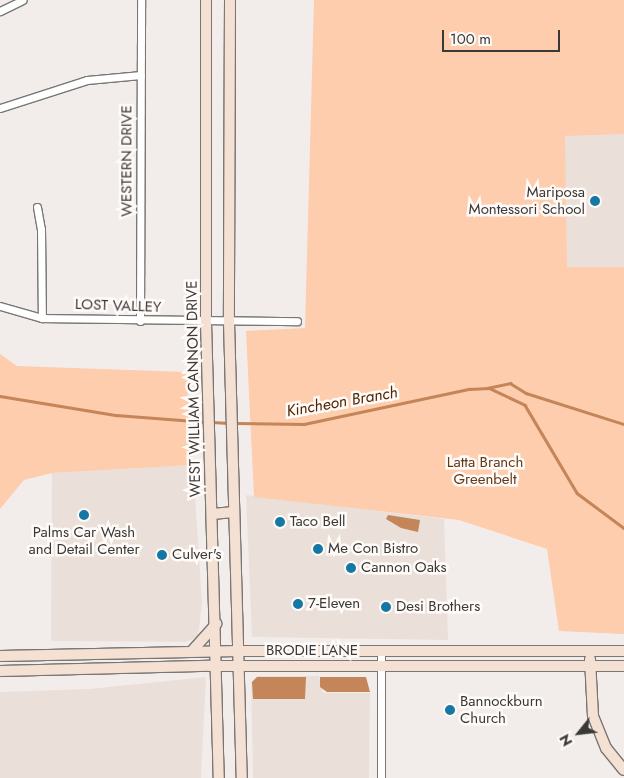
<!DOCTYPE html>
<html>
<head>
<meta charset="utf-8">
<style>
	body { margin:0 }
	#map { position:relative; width:624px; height:778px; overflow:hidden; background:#f2edeb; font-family:Jost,sans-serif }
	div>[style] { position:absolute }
	.built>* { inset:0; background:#ebe0d9; transform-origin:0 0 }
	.green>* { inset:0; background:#fdcdad }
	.water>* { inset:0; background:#c48559 }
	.stream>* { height:2.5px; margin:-1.25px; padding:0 1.25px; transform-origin:1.25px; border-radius:1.25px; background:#c48559 }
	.roads { filter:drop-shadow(1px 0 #797673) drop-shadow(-1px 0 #797673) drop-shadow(0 1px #797673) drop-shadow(0 -1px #797673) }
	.street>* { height:7px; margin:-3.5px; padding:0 3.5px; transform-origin:3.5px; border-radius:3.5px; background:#fff }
	.secondary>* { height:10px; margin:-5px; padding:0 5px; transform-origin:5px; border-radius:5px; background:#f5e1d3 }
	.dots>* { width:14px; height:14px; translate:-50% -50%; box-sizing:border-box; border:2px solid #fffbf8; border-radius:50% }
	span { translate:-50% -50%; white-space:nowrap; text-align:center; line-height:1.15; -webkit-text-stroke:5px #fffbf8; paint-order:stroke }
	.street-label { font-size:15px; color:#3b3938 }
	.poi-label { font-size:15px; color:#3b3938 }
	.right { translate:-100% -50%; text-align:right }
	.left { translate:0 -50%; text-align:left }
	.park-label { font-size:15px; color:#643918 }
	.water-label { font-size:16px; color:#4f2602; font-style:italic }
	.north { position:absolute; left:554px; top:708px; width:50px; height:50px; -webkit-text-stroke:4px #fffbf8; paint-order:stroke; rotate:241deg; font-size:14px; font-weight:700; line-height:20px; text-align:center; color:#3b3938 }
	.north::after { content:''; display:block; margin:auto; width:18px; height:22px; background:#3b3938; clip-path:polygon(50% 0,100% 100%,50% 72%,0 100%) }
	.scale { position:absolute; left:442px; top:30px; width:118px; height:22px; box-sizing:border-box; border:2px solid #3b3938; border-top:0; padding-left:6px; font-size:15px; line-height:18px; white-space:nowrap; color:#3b3938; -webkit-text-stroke:4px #fffbf8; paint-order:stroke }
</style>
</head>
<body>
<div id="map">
	<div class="built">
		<div style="left:624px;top:134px;width:133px;height:59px;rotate:90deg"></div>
		<div style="clip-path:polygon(193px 465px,202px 603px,198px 637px,186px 642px,51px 641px,52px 473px)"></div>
		<div style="clip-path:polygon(246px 495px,444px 519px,448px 640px,252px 637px)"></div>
		<div style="clip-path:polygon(257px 676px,319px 676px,323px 693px,370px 693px,369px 778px,253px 778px,251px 682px)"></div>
		<div style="clip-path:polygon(206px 677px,201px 778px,0 778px,0 692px,89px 689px)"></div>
	</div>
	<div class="green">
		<div style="clip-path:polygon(314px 0,624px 0,624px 134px,565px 136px,567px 267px,624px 267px,624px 634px,559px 631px,547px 549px,459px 520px,254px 497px,246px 331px,305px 328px)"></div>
		<div style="clip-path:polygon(0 354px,17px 366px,186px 372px,193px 465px,52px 473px,24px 480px,0 509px)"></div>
	</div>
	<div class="water">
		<div style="clip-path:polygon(388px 515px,420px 520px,418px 532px,401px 528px,386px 519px)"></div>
		<div style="clip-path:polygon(257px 677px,306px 677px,305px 699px,253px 699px,252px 682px)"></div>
		<div style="clip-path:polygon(320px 677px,366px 677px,370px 692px,327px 692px,320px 687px)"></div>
	</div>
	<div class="stream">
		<div style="left:487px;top:388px;width:24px;rotate:-12deg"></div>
		<div style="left:510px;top:383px;width:19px;rotate:32deg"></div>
		<div style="left:526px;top:393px;width:103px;rotate:17.6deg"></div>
		<div style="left:0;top:396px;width:118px;rotate:9.3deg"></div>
		<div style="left:116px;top:415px;width:91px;rotate:4.4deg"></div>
		<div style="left:212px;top:422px;width:17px;rotate:3deg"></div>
		<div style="left:235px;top:423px;width:69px;rotate:0.8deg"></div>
		<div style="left:304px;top:424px;width:169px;rotate:-12deg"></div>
		<div style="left:469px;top:389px;width:20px;rotate:-3deg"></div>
		<div style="left:489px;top:388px;width:40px;rotate:25deg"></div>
		<div style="left:525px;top:405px;width:102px;rotate:59.4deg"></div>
		<div style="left:577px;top:493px;width:59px;rotate:36.7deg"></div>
	</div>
	<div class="roads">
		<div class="street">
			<div style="left:0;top:11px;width:25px;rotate:-26deg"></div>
			<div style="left:0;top:108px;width:91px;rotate:-17.8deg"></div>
			<div style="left:87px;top:80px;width:54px;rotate:-5.3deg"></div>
			<div style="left:37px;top:207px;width:22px;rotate:80deg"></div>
			<div style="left:41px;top:229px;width:89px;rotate:89.4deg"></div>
			<div style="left:0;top:306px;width:44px;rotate:15.9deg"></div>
			<div style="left:42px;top:318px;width:255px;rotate:0.7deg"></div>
			<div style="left:140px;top:321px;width:321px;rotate:-89.8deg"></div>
			<div style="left:381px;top:778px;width:126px;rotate:-90deg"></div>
		</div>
		<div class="secondary">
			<div style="left:206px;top:0;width:322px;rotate:90deg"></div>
			<div style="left:206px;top:322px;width:456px;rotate:88.4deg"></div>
			<div style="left:230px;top:0;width:322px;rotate:90.2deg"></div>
			<div style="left:229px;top:322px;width:456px;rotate:88.4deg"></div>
			<div style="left:212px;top:514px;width:22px;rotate:-5deg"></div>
			<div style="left:191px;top:652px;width:38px;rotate:-48deg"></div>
			<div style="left:0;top:656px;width:238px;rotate:-1.2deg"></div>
			<div style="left:238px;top:651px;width:386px"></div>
			<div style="left:590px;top:659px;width:57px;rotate:87deg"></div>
			<div style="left:593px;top:716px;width:35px;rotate:68deg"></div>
			<div style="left:606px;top:748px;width:28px;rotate:51deg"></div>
			<div style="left:0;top:671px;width:210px;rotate:-1.4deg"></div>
			<div style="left:210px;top:666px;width:414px"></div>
		</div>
	</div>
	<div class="dots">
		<div style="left:595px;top:201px;background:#1577a3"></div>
		<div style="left:84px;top:515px;background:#1577a3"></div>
		<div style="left:280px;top:522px;background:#1577a3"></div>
		<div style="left:318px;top:549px;background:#1577a3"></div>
		<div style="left:162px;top:555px;background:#1577a3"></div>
		<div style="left:351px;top:568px;background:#1577a3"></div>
		<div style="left:298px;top:604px;background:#1577a3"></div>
		<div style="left:386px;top:607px;background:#1577a3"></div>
		<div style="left:450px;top:710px;background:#1577a3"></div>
	</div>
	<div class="street-label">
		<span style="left:127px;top:161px;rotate:-90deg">WESTERN DRIVE</span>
		<span style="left:118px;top:306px;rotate:2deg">LOST VALLEY</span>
		<span style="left:194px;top:389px;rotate:-91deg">WEST WILLIAM CANNON DRIVE</span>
		<span style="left:312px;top:651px">BRODIE LANE</span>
	</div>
	<div class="poi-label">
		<span class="right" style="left:585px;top:201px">Mariposa<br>Montessori School</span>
		<span class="left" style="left:290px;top:522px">Taco Bell</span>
		<span style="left:84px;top:541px">Palms Car Wash<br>and Detail Center</span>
		<span class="left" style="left:328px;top:549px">Me Con Bistro</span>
		<span class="left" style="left:172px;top:555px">Culver's</span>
		<span class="left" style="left:361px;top:568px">Cannon Oaks</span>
		<span class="left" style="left:308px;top:604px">7-Eleven</span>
		<span class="left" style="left:396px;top:607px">Desi Brothers</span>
		<span class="left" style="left:460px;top:710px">Bannockburn<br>Church</span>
	</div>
	<div class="park-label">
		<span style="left:485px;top:471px">Latta Branch<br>Greenbelt</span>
	</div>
	<div class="water-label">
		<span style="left:342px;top:402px;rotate:-10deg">Kincheon Branch</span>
	</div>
	<div class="north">N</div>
	<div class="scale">100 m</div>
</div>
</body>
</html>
